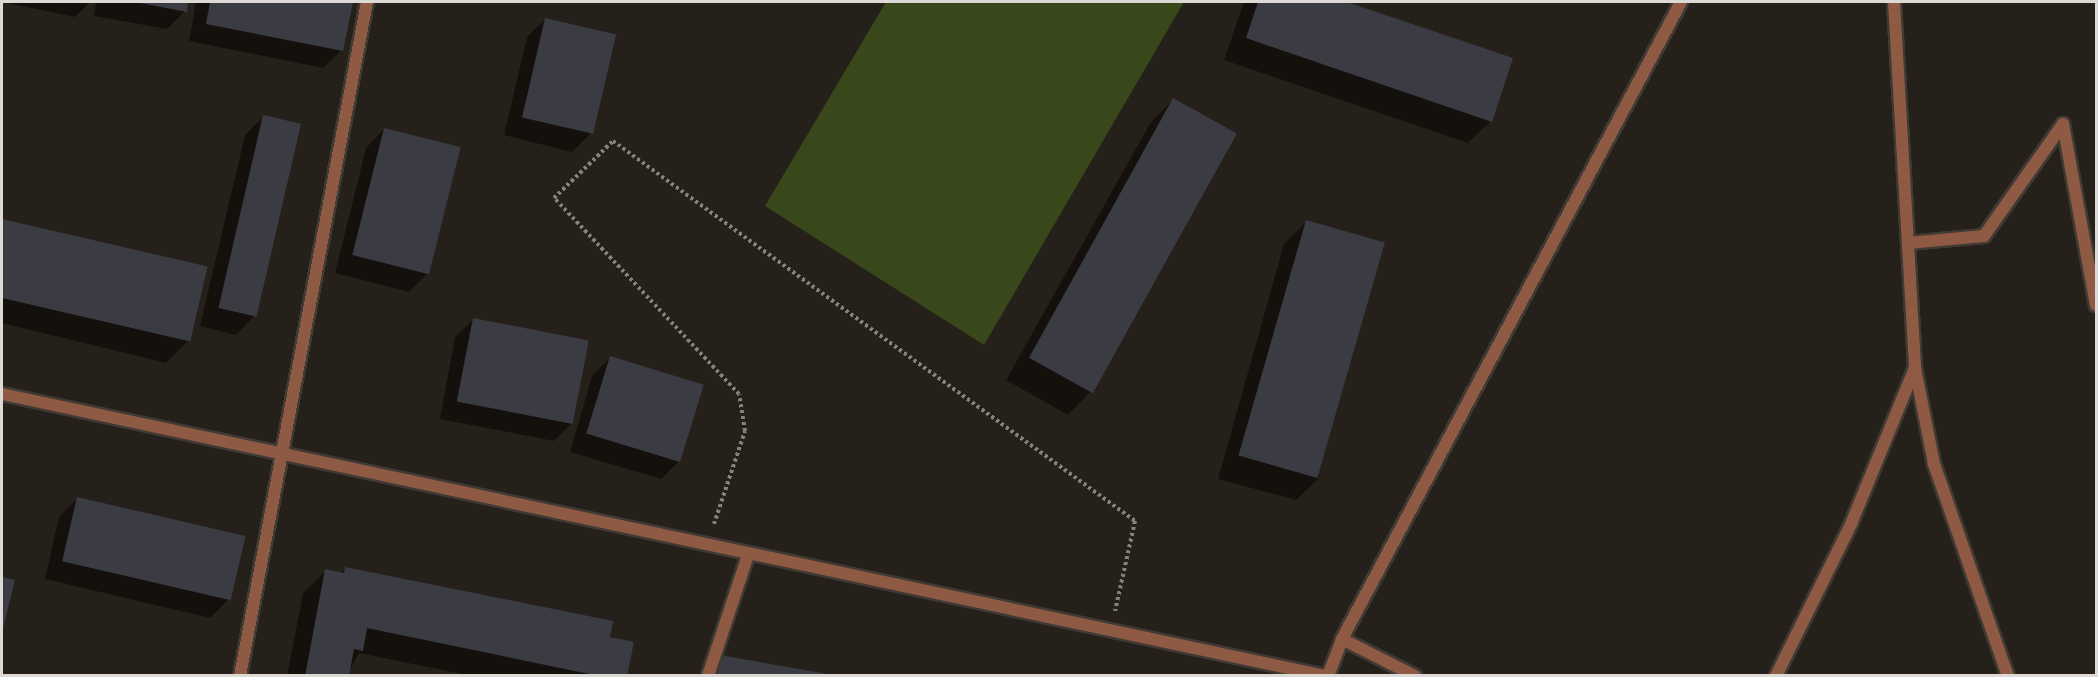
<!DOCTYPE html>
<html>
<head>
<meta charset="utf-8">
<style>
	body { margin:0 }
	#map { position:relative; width:2098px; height:677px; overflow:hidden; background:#26201a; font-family:"Crimson Pro",serif }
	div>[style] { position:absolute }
	.green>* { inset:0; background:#38481a }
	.shadow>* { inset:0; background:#0007 }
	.building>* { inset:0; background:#3b3b44; transform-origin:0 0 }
	.path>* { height:4px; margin-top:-2px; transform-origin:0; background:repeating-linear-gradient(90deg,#87827d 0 3px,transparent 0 6px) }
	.roads { filter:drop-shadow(2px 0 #403a34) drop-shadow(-2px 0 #403a34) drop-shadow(0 2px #403a34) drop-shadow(0 -2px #403a34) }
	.minor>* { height:12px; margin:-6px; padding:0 6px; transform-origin:6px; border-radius:6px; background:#8f5a44 }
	span { translate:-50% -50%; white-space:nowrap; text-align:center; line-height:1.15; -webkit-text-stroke:4.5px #1d1711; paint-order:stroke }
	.frame { position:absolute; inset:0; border:3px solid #ddd9d5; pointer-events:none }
</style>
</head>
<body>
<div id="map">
	<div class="green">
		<div style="clip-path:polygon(886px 2px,1184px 2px,984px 345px,765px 206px)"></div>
	</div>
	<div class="shadow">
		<div style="clip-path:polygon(2px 2px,90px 2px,75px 17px)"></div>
		<div style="clip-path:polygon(96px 2px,187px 2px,185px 11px,167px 29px,94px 16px)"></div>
		<div style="clip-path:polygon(196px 2px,351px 2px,342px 50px,323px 68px,189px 41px)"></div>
		<div style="clip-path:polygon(1244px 2px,1343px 2px,1511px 59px,1491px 121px,1468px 143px,1224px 60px)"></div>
		<div style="clip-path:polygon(545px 19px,614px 36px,590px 134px,572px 152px,504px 135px,527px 37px)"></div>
		<div style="clip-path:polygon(1173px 100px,1235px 135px,1090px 392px,1068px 415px,1006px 380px,1151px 122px)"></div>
		<div style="clip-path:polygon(263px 117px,254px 316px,236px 335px,200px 326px,245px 135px)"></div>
		<div style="clip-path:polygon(384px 129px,427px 274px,409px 292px,335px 273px,366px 148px)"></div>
		<div style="clip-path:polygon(2px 221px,205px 269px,189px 340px,166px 363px,2px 323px)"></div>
		<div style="clip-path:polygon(1306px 222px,1319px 478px,1296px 500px,1218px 479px,1284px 244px)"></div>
		<div style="clip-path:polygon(474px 319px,572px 423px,554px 441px,440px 419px,455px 337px)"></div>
		<div style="clip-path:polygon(610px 358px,679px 461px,661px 479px,570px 452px,592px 376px)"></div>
		<div style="clip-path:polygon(77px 499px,243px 538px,228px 600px,210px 618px,45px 579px,59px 517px)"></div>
		<div style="clip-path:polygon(345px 569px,608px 638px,626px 676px,472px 676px,359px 653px,347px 676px,287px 676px,303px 593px,326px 571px,341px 574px)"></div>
		<div style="clip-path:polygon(2px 579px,13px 581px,2px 630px)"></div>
	</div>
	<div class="building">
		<div style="clip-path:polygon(135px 2px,188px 2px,187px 12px)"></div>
		<div style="clip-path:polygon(210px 2px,353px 2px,343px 51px,206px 24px)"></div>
		<div style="clip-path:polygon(1258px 2px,1347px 2px,1513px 58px,1492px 122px,1246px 38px)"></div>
		<div style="left:545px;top:18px;width:73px;height:102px;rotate:13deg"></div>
		<div style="left:1173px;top:98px;width:73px;height:297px;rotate:29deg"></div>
		<div style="left:263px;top:115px;width:39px;height:198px;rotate:13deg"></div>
		<div style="left:384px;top:128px;width:79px;height:131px;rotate:14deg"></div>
		<div style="left:2px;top:219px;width:211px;height:77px;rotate:13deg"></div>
		<div style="left:1306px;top:220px;width:82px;height:245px;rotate:16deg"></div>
		<div style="left:473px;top:318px;width:118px;height:85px;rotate:11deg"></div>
		<div style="left:610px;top:356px;width:98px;height:81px;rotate:17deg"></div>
		<div style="left:77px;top:497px;width:173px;height:66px;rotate:13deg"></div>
		<div style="clip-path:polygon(345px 567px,613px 621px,610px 637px,634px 642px,627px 676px,599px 676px,367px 628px,363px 651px,354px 649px,349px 676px,305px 676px,325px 569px,344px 573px)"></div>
		<div style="clip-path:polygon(2px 577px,15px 580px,2px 632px)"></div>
		<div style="clip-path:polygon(720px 655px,827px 674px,827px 676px,715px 676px)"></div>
	</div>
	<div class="path">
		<div style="left:714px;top:524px;width:98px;rotate:-71.6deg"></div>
		<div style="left:745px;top:431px;width:37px;rotate:-99deg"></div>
		<div style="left:739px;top:394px;width:270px;rotate:-133.3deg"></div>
		<div style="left:554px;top:198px;width:82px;rotate:-44deg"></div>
		<div style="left:613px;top:141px;width:646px;rotate:36.05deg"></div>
		<div style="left:1135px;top:521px;width:92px;rotate:102.5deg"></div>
	</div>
	<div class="roads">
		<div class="minor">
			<div style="left:1894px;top:2px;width:367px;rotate:86.7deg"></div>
			<div style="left:1915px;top:368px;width:98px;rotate:78.8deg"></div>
			<div style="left:1934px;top:464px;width:225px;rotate:70.8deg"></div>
			<div style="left:2063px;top:124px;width:184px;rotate:79.7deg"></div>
			<div style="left:1908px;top:243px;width:76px;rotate:-5.3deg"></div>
			<div style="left:1984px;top:236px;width:137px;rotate:-54.8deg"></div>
			<div style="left:2px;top:394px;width:1353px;rotate:12.03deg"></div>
			<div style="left:1342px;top:639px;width:82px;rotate:26.9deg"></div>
			<div style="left:240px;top:676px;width:686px;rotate:-79.33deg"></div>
			<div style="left:708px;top:676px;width:127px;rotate:-71.7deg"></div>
			<div style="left:1328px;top:676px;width:40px;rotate:-69deg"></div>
			<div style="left:1342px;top:639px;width:722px;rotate:-61.98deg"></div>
			<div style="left:1776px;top:676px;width:169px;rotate:-63.7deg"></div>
			<div style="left:1851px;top:524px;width:169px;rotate:-67.7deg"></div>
		</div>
	</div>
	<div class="frame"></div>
</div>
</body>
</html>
